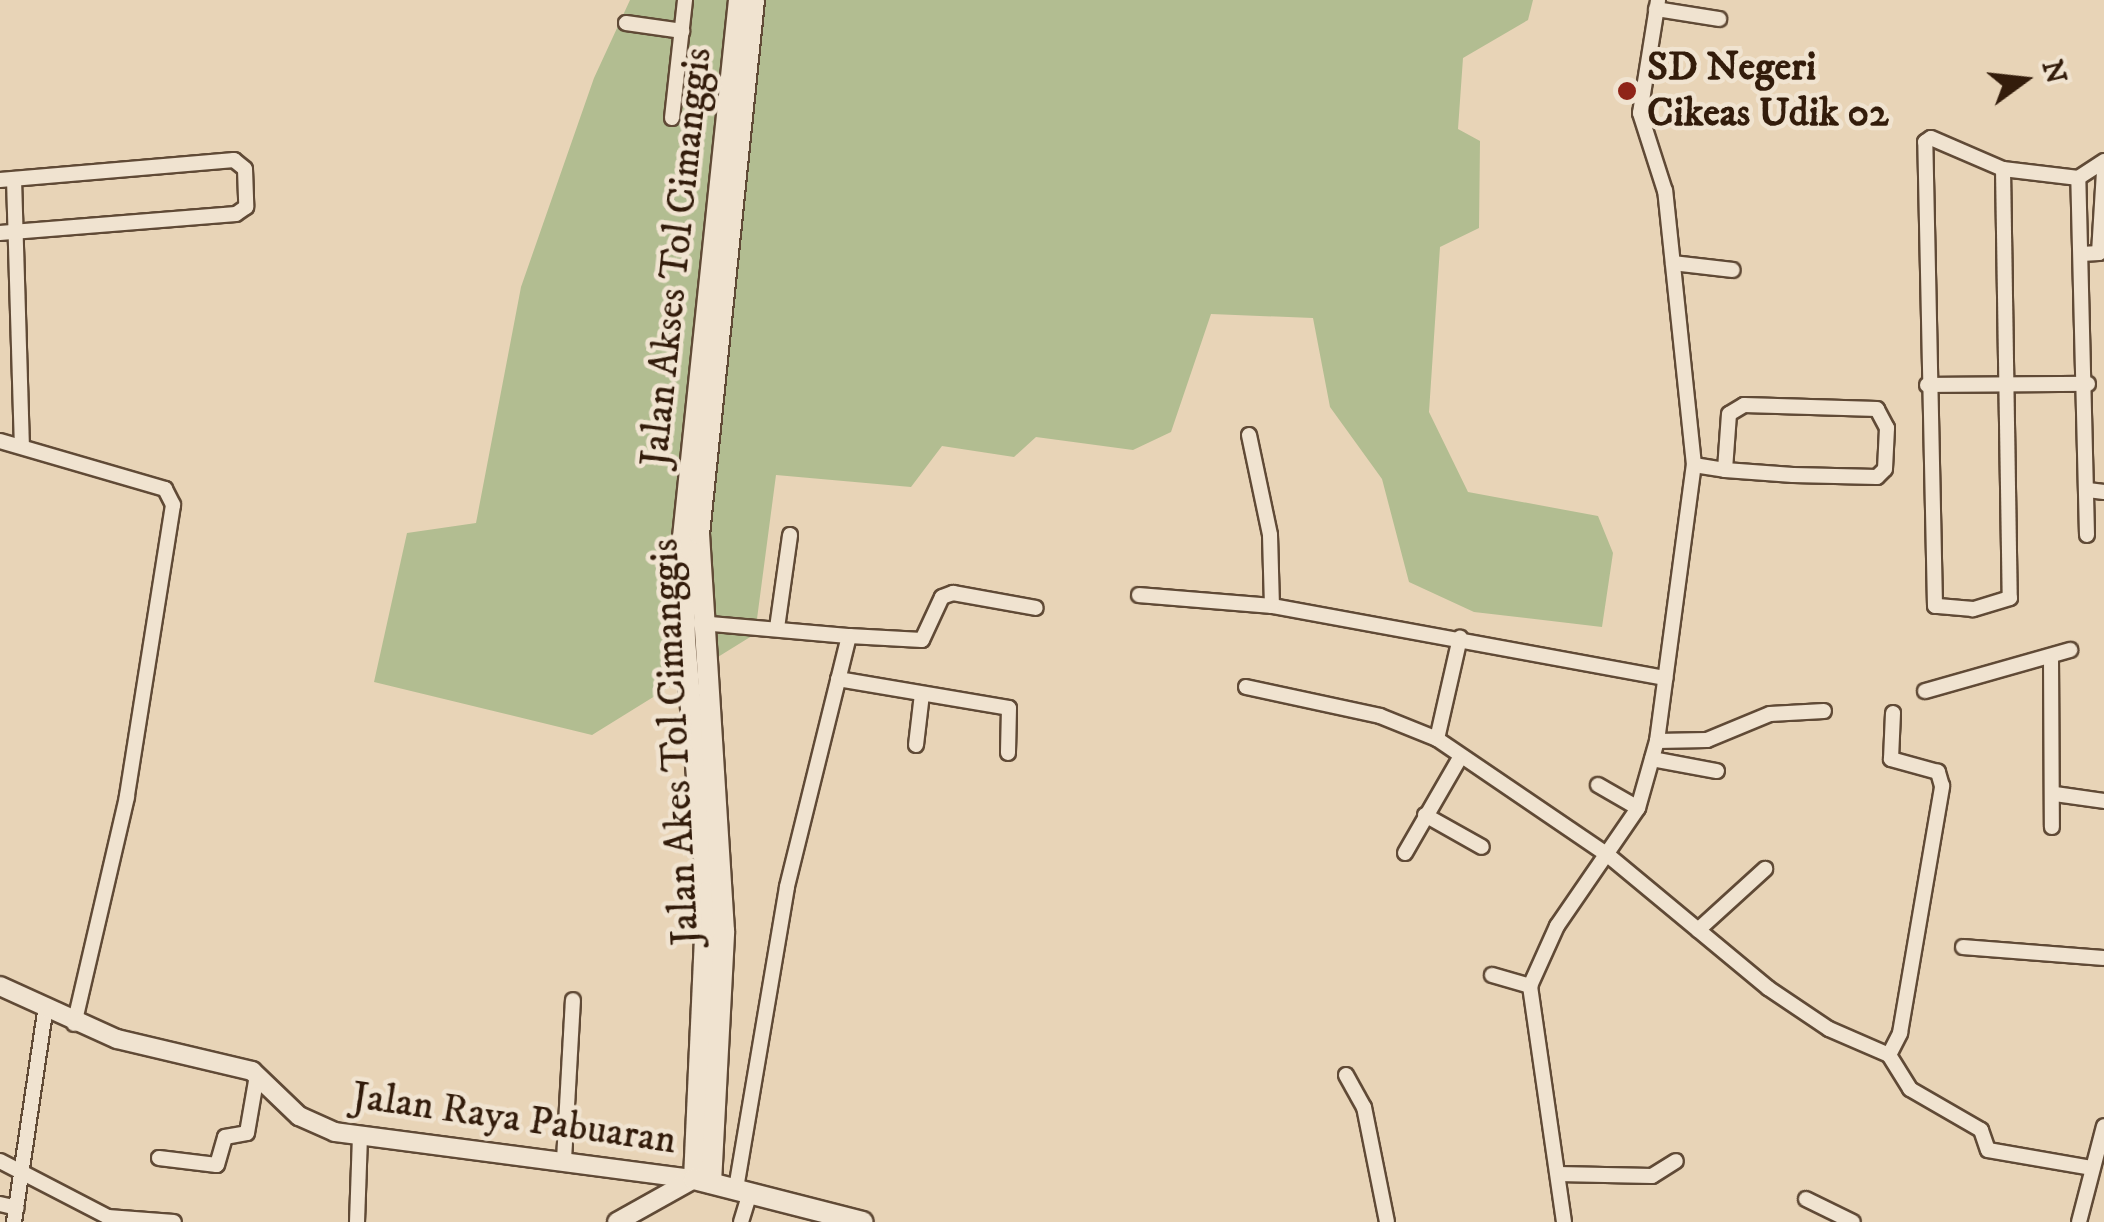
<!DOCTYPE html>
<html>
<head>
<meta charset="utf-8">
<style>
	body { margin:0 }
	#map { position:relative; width:2104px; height:1222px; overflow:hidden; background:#e8d4b7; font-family:"IM FELL DW Pica",serif }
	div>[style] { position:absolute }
	.green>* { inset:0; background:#b2bd91 }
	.roads { filter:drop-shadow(2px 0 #604a36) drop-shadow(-2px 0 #604a36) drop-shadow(0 2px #604a36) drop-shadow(0 -2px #604a36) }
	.minor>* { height:14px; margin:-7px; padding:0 7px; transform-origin:7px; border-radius:7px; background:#f0e3d0 }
	.tertiary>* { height:18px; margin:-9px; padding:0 9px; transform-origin:9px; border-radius:9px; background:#f0e3d0 }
	.secondary>* { height:20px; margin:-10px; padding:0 10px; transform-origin:10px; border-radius:10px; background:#f0e3d0 }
	.dots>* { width:28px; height:28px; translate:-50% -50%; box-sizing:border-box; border:5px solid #f0e3d0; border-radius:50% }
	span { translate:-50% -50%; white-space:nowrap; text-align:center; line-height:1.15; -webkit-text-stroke:9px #f0e3d0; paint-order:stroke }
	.poi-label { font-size:40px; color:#331c0b; font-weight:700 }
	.left { translate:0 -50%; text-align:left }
	.street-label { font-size:40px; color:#331c0b }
	.north { position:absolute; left:1974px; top:30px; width:100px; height:100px; -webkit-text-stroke:8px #f0e3d0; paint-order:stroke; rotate:75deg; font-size:28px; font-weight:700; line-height:40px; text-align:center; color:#331c0b }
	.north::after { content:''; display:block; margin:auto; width:35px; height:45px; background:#331c0b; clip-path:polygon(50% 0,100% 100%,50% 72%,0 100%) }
</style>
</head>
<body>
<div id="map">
	<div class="green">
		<div style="clip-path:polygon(630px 0,1533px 0,1528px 20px,1463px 58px,1458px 129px,1480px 141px,1479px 228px,1440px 247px,1429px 412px,1468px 492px,1598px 516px,1613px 553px,1602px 627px,1474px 612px,1409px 582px,1382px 479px,1330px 407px,1313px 318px,1211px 314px,1171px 432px,1133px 450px,1036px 437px,1014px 457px,942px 446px,911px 487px,776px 475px,755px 634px,592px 735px,374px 682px,407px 533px,476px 523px,521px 287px,594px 78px)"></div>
	</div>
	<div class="roads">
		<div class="minor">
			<div style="left:1656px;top:9px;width:64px;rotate:9deg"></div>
			<div style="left:626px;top:23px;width:57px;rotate:8.1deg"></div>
			<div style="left:672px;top:118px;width:119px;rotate:-83.7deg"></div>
			<div style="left:2003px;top:169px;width:429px;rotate:89.1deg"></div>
			<div style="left:2010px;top:598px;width:39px;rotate:163deg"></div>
			<div style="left:1973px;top:609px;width:38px;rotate:-175deg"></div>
			<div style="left:1935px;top:606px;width:464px;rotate:-91.2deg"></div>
			<div style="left:1925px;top:142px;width:7px;rotate:-34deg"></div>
			<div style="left:1931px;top:138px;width:78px;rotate:23.3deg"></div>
			<div style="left:2003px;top:169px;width:76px;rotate:6.8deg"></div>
			<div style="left:14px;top:179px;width:267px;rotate:88.3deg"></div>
			<div style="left:0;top:180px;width:235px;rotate:-4.9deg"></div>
			<div style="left:234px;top:160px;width:14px;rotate:39deg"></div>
			<div style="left:245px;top:169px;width:38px;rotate:88deg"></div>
			<div style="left:246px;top:207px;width:12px;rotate:145deg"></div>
			<div style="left:236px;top:214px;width:237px;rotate:175.4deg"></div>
			<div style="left:2081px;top:254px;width:18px;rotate:-3deg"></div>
			<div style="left:2099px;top:253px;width:81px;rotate:-86.5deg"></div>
			<div style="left:1673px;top:263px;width:60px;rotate:6.7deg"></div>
			<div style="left:1927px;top:385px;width:161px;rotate:-0.4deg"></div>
			<div style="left:1249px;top:435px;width:102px;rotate:78.1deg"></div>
			<div style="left:1270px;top:535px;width:71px;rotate:88.4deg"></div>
			<div style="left:1272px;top:606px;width:400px;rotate:10.4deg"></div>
			<div style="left:0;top:441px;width:172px;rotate:16.2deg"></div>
			<div style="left:165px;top:489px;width:18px;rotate:63deg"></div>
			<div style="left:173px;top:505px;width:296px;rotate:99deg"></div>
			<div style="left:127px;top:797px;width:233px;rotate:103.1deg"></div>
			<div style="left:1694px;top:465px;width:31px;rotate:9deg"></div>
			<div style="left:1725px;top:470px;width:68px;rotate:4.2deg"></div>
			<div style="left:1793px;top:475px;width:84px;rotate:1.4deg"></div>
			<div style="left:1877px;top:477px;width:11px;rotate:-45deg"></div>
			<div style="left:1885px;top:469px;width:41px;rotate:-87.2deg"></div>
			<div style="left:1887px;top:428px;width:21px;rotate:-118deg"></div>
			<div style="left:1877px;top:409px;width:133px;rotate:-178.3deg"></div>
			<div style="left:1744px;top:405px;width:17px;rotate:149deg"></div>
			<div style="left:1729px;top:414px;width:56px;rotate:94.1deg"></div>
			<div style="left:2088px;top:490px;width:16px;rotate:7deg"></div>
			<div style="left:2087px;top:535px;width:357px;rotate:-91.4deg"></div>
			<div style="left:2078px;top:178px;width:31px;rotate:-33deg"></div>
			<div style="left:1139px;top:595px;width:133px;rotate:4.7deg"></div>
			<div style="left:700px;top:623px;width:150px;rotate:5deg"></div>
			<div style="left:849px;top:636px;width:259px;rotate:103.9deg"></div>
			<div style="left:787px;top:887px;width:306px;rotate:99.6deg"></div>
			<div style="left:777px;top:628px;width:94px;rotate:-82deg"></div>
			<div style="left:849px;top:636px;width:73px;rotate:3.1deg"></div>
			<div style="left:922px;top:640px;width:47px;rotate:-65.1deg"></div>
			<div style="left:942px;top:597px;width:12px;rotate:-20deg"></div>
			<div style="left:953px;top:593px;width:84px;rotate:10.2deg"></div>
			<div style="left:2051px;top:657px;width:170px;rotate:89.7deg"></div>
			<div style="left:838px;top:679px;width:173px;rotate:9.6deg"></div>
			<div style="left:1009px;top:708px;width:45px;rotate:91.3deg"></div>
			<div style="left:1246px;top:687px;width:137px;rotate:12.2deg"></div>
			<div style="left:1380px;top:716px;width:61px;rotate:22deg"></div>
			<div style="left:1437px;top:739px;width:208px;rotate:34.2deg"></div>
			<div style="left:1609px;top:856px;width:207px;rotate:39.7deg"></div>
			<div style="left:1768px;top:988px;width:73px;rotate:33.9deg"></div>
			<div style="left:1829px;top:1029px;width:65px;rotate:23.4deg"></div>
			<div style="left:1889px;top:1055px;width:25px;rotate:-63deg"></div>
			<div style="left:1900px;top:1033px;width:251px;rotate:-80.3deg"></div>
			<div style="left:1942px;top:786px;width:15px;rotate:-106deg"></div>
			<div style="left:1938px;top:772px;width:49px;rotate:-164.5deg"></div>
			<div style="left:1891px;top:759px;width:46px;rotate:-87.5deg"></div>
			<div style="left:1925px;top:691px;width:151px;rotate:-15.8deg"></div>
			<div style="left:1437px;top:739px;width:104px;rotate:-77.2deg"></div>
			<div style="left:1657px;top:741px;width:50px;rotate:-1.1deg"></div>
			<div style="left:1707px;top:740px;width:68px;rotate:-22.4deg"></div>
			<div style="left:1770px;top:714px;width:54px;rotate:-3.2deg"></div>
			<div style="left:916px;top:745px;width:51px;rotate:-83.3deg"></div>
			<div style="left:1652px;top:759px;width:66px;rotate:10.5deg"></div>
			<div style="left:1598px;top:785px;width:46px;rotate:29.9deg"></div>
			<div style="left:2055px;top:794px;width:49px;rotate:8.1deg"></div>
			<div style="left:1425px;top:815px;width:65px;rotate:29.3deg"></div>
			<div style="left:1405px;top:853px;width:112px;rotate:-60deg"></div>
			<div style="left:1698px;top:930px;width:91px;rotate:-42.3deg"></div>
			<div style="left:1963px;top:947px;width:141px;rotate:4.5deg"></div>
			<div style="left:1492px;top:975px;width:40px;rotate:16deg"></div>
			<div style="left:1889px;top:1055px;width:40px;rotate:58deg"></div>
			<div style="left:1910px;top:1089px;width:82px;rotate:30deg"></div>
			<div style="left:1981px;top:1130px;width:21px;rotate:71deg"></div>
			<div style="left:1988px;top:1150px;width:106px;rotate:9.8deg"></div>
			<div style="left:1346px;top:1075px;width:37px;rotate:61deg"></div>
			<div style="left:1364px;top:1107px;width:117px;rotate:78.7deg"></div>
			<div style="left:159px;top:1158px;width:58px;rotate:6.9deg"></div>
			<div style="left:217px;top:1165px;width:29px;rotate:-74deg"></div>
			<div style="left:225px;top:1137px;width:22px;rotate:-10deg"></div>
			<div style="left:247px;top:1133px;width:59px;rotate:-80.2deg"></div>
			<div style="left:564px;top:1160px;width:160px;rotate:-86.8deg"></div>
			<div style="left:0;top:1161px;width:122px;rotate:27.4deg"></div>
			<div style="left:108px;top:1217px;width:66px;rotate:4.3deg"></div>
			<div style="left:1558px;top:1174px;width:94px;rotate:1.2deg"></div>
			<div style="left:1652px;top:1176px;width:28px;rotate:-32deg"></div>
			<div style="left:1806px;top:1199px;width:52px;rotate:26.1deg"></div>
			<div style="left:0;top:1204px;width:17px;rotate:13deg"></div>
			<div style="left:14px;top:1222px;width:213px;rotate:-81.6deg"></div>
			<div style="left:357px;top:1222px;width:84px;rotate:-88deg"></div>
			<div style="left:741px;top:1222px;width:31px;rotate:-73deg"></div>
			<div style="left:1564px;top:1222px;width:238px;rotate:-98.2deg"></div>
			<div style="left:1530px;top:986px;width:66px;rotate:-65.8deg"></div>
			<div style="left:1557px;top:926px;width:143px;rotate:-55.5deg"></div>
			<div style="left:1638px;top:808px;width:70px;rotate:-74.2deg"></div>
			<div style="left:1657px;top:741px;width:278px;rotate:-82.4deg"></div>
			<div style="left:1694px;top:465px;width:276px;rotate:-96deg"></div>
			<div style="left:1665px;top:191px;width:82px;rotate:-107.8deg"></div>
			<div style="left:1640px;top:113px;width:114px;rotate:-80.9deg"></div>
			<div style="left:2079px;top:1222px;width:99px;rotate:-75.4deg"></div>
		</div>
		<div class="tertiary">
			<div style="left:0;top:986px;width:128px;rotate:24.4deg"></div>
			<div style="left:117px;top:1039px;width:139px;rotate:13.3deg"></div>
			<div style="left:252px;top:1071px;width:65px;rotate:43.8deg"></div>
			<div style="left:299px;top:1116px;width:39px;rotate:24deg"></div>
			<div style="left:335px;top:1132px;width:362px;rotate:7.5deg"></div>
			<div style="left:617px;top:1222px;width:88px;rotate:-29.2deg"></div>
		</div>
		<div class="secondary">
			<div style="left:739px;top:0;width:540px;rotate:95.95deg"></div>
			<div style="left:683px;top:537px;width:103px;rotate:88.9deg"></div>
			<div style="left:685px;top:640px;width:254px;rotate:85deg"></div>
			<div style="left:707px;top:893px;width:286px;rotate:92.6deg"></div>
			<div style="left:694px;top:1179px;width:174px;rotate:14.3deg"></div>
			<div style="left:711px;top:1183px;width:252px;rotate:-87deg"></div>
			<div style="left:724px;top:931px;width:398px;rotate:-93.6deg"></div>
			<div style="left:699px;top:534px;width:537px;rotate:-84.12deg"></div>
		</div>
	</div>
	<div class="dots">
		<div style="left:1627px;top:91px;background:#8f2418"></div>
	</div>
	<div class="poi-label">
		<span class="left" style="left:1647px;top:91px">SD Negeri<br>Cikeas Udik 02</span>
	</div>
	<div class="street-label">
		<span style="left:677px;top:257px;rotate:-84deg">Jalan Akses Tol Cimanggis</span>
		<span style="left:676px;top:742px;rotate:-93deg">Jalan Akes Tol Cimanggis</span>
		<span style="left:514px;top:1119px;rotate:8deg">Jalan Raya Pabuaran</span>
	</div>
	<div class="north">N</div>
</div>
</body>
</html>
